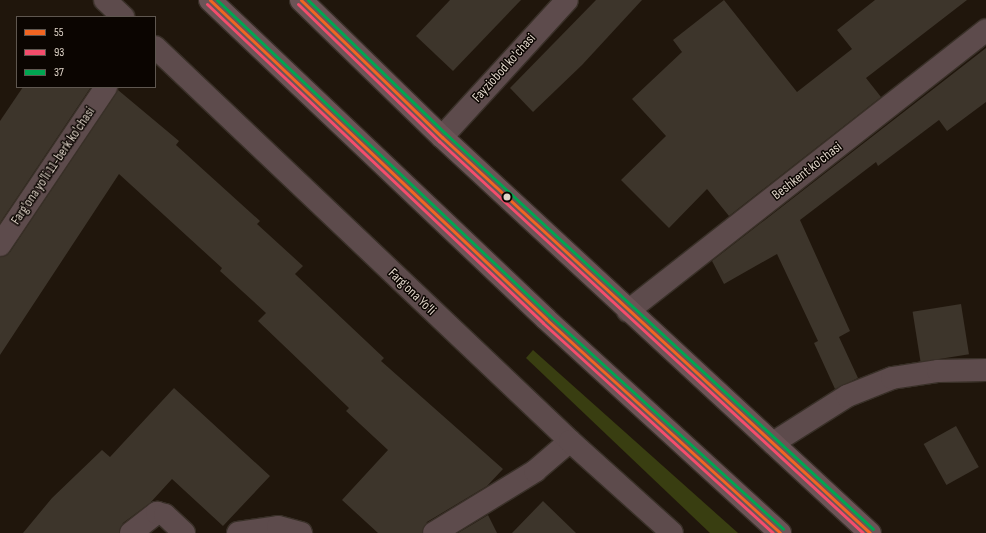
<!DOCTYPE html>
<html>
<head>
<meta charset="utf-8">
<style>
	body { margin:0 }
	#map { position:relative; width:986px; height:533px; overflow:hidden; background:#20160c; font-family:"Sofia Sans Condensed",sans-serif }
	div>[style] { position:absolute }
	.green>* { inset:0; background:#393e11 }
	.building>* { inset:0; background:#3d352b; transform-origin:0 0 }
	.roads { filter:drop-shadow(1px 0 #393028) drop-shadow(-1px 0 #393028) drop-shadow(0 1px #393028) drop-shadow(0 -1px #393028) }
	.minor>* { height:22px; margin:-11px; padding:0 11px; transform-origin:11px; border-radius:11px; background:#5d4b4c }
	.tertiary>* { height:22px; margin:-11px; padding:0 11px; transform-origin:11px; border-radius:11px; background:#5d4b4c }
	.primary>* { height:22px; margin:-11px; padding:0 11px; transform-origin:11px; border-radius:11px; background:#6c5457 }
	.bus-1>* { height:3px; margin:-1.5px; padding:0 1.5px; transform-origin:1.5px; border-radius:1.5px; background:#f26522 }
	.bus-2>* { height:3px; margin:-1.5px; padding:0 1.5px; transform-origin:1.5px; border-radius:1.5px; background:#f44d6c }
	.bus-3>* { height:3px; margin:-1.5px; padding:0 1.5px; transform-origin:1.5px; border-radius:1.5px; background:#00a651 }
	.dots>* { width:11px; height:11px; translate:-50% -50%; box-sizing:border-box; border:2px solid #0b0501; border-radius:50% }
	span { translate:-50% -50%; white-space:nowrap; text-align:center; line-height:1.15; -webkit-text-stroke:3px #0b0501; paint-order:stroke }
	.street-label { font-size:14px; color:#ded3c7 }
	.legend { position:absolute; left:16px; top:16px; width:140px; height:72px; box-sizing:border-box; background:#0b0501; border:1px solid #5f5750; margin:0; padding:5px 7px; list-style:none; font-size:12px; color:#ded3c7 }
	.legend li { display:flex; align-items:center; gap:8px; height:20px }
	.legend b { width:20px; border:1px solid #5f5750 }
</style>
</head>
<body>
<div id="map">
	<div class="green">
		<div style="clip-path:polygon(533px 350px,738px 533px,710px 533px,526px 358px)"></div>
	</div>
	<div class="building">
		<div style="clip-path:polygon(450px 0,521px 0,453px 71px,416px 36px)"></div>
		<div style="clip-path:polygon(596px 0,642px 0,582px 65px,533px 112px,510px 88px)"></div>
		<div style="clip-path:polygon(724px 0,797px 92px,852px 49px,837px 30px,875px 0,967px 0,866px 78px,881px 97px,729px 216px,707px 189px,669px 228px,621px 180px,666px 136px,632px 99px,682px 52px,673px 40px)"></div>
		<div style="clip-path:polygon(986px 48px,986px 102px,947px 131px,939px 120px,878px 166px,876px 162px,800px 220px,850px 331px,839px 337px,858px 378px,835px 389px,814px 343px,818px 341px,777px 254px,724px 284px,712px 261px)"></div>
		<div style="clip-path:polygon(23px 87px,91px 87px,0 223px,0 121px)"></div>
		<div style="clip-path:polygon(118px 90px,179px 141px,176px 145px,260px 221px,257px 224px,303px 266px,295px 274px,384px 358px,381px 361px,503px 469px,487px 486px,427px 522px,422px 533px,378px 533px,342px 500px,388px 450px,346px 411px,349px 408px,258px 321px,266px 313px,220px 271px,222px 268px,119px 174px,0 355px,0 257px,10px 252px)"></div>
		<div style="left:961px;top:304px;width:51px;height:49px;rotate:81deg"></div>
		<div style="clip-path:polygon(174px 388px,270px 476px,223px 526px,172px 479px,150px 503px,123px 523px,119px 533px,23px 533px,52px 498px,102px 450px,110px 457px)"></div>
		<div style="left:956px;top:426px;width:47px;height:37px;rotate:61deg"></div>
		<div style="clip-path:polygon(543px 501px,576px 533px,512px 533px)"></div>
		<div style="clip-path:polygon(488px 515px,497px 533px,458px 533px)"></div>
	</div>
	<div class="roads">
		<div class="minor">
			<div style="left:0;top:245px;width:190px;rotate:-56.1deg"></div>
			<div style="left:628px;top:311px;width:455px;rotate:-38.1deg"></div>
			<div style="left:773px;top:443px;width:88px;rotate:-32.4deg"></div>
			<div style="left:847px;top:396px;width:48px;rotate:-21.8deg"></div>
			<div style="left:892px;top:378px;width:47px;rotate:-8.7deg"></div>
			<div style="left:938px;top:371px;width:48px;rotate:-1.2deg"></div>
			<div style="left:131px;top:533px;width:33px;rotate:-38deg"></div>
			<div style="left:157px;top:513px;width:8px;rotate:14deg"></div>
			<div style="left:165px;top:515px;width:26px;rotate:43deg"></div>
			<div style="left:238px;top:533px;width:40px;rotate:-8.5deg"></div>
			<div style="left:278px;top:527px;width:24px;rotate:15deg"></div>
			<div style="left:434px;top:533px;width:119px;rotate:-31.5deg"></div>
			<div style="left:535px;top:471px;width:46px;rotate:-40.6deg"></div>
		</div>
		<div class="tertiary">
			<div style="left:105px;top:0;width:25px;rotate:43deg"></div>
			<div style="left:155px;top:47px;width:572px;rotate:43.51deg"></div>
			<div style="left:570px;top:441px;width:137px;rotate:42deg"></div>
			<div style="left:442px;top:137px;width:185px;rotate:-47.6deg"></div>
		</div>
		<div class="primary">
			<div style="left:210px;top:0;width:463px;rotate:43.5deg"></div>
			<div style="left:546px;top:319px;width:317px;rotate:42.4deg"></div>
			<div style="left:301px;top:0;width:197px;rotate:44.2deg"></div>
			<div style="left:442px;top:137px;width:583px;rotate:42.78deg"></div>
		</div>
	</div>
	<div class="bus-1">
		<div style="left:210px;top:0;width:463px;rotate:43.5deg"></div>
		<div style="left:546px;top:319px;width:317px;rotate:42.4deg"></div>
		<div style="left:301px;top:0;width:197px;rotate:44.2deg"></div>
		<div style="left:442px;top:137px;width:583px;rotate:42.78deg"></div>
	</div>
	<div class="bus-2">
		<div style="left:207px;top:4px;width:463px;rotate:43.5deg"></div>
		<div style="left:543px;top:323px;width:311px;rotate:42.4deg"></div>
		<div style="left:298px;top:4px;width:197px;rotate:44.2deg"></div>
		<div style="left:439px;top:141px;width:577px;rotate:42.75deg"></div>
	</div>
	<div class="bus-3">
		<div style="left:217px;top:0;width:458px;rotate:43.5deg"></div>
		<div style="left:549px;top:315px;width:317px;rotate:42.4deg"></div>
		<div style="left:308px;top:0;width:191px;rotate:44.2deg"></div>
		<div style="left:445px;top:133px;width:583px;rotate:42.78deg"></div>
	</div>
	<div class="dots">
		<div style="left:507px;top:197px;background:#ded3c7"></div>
	</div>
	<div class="street-label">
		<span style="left:504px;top:68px;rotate:-48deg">Fayziobod ko'chasi</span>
		<span style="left:53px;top:166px;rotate:-56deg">Farg'ona yo'li 11-berk ko'chasi</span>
		<span style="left:807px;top:171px;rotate:-38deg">Beshkent ko'chasi</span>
		<span style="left:412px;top:292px;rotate:44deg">Farg'ona Yo'li</span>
	</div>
	<ul class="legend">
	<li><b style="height:5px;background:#f26522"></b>55</li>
	<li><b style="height:5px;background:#f44d6c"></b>93</li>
	<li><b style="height:5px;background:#00a651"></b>37</li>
	</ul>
</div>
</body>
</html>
